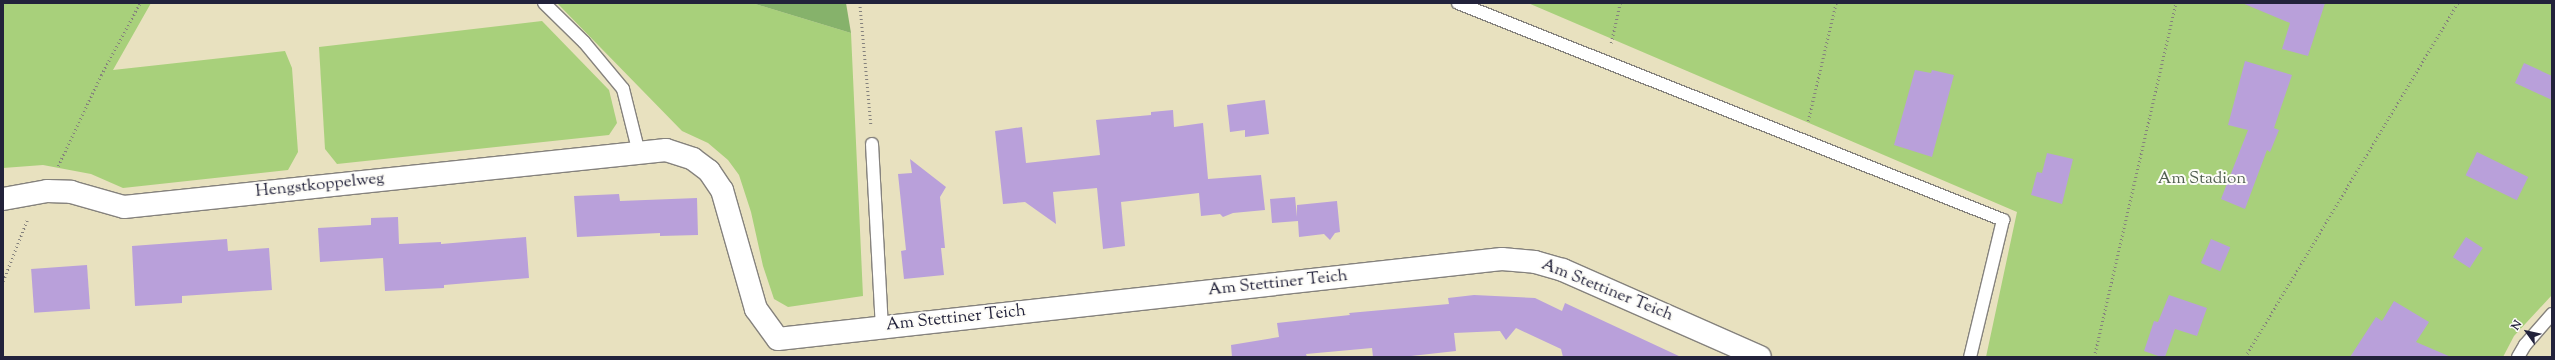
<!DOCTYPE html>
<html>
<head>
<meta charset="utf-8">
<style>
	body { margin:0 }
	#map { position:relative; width:2555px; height:360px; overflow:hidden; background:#e8e1bf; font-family:"Sorts Mill Goudy",serif }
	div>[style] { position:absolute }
	.green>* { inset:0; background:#a8d07b }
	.forest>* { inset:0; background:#86b26b }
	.building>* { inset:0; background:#b9a0da; transform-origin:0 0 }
	.path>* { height:2.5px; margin-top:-1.25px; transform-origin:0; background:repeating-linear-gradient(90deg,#85827d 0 1px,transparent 0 4px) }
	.roads { filter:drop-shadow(1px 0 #85827d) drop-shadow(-1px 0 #85827d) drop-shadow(0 1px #85827d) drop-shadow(0 -1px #85827d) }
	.service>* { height:12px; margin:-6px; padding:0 6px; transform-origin:6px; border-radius:6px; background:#fff }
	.minor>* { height:22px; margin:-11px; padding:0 11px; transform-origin:11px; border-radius:11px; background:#fff }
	span { translate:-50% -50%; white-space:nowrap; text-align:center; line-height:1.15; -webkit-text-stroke:4px #fdfcf7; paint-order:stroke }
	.park-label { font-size:17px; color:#515f51 }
	.street-label { font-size:17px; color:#22223b }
	.frame { position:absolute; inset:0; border:4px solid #22223b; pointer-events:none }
	.north { position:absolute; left:2507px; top:312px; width:40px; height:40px; -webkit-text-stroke:3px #fdfcf7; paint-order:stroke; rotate:303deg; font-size:11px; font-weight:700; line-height:16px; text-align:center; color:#22223b }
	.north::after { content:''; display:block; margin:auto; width:14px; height:18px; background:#22223b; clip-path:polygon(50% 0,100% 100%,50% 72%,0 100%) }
</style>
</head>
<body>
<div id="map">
	<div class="green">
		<div style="clip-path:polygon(3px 3px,151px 3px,113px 70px,285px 51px,292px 68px,298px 152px,288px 170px,123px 188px,91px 174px,43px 165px,3px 168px)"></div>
		<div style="clip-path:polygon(557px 3px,752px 3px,851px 33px,863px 296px,788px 307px,774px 299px,763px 266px,751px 212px,739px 175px,728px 160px,708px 143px,682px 131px)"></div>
		<div style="clip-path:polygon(1528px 3px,2552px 3px,2552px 295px,2514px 336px,2503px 357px,1986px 357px,2017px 212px)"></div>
		<div style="clip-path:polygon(542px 21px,609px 90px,617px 123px,609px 135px,337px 164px,325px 149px,319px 47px)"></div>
	</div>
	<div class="forest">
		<div style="clip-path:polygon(752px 3px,846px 3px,851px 33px)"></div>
	</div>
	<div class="building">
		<div style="clip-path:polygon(2242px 3px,2325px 3px,2308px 56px,2282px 49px,2290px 23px)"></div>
		<div style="clip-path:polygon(2245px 61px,2292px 75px,2274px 128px,2279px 130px,2270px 152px,2267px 150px,2245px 209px,2221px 199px,2248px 130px,2228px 125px)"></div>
		<div style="clip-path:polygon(2524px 63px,2552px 76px,2552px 100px,2515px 83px)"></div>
		<div style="clip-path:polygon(1915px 70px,1931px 73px,1932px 70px,1954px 75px,1932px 157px,1894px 145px)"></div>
		<div style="clip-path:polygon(1265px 100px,1269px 134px,1245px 137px,1245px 130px,1230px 132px,1227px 105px)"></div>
		<div style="clip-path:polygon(1173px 110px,1174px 127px,1203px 123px,1208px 179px,1261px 175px,1265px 210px,1233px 213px,1223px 217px,1220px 214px,1201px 216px,1199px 193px,1121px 202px,1125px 246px,1103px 249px,1097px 188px,1053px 192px,1056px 224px,1025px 202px,1003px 204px,995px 131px,1022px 127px,1026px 163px,1100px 155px,1096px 120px,1151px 115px,1151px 112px)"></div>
		<div style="left:2477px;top:152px;width:57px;height:26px;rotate:26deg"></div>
		<div style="clip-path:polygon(2047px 153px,2073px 159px,2062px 204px,2031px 195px,2037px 172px,2042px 173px)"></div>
		<div style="clip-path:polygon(910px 159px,946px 187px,940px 197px,945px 248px,941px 248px,944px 275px,904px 279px,901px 251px,906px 250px,898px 174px,912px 173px)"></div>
		<div style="clip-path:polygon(619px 194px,620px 201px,697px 198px,698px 235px,660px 236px,660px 233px,577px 237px,574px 196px)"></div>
		<div style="clip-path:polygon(1295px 197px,1297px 217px,1297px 205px,1337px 201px,1340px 232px,1335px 233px,1330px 240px,1324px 234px,1299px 237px,1298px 221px,1272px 223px,1270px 199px)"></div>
		<div style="clip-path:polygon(398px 217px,399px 244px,441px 242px,441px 244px,526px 237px,529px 278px,444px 285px,444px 288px,385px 291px,383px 258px,320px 262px,318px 228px,371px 225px,371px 218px)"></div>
		<div style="left:2466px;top:237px;width:20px;height:24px;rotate:33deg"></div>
		<div style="clip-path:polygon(227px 239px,228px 251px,269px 248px,272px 290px,182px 296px,182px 303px,135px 306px,132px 246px)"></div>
		<div style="left:2211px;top:239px;width:21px;height:26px;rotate:23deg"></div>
		<div style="left:87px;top:265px;width:44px;height:56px;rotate:86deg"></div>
		<div style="clip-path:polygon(1474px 295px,1535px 298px,1562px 311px,1565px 303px,1681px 357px,1563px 357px,1561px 349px,1516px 328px,1506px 340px,1500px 331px,1454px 333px,1456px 351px,1402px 357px,1373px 357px,1372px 348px,1306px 354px,1307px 357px,1232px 357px,1231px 345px,1279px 337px,1277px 323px,1350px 315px,1349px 313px,1449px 304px,1448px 298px)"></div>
		<div style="clip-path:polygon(2169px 295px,2207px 308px,2197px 336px,2175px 329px,2165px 357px,2161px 357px,2144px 351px,2154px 321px,2158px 322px)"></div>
		<div style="clip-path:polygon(2394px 301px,2429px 322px,2416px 342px,2451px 357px,2350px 357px,2376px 317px,2382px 321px)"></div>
	</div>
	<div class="path">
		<div style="left:860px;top:3px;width:122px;rotate:84.8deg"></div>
		<div style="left:1611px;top:43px;width:41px;rotate:-77.3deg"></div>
		<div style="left:1808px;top:121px;width:121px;rotate:-76.7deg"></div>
		<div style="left:58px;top:166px;width:101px;rotate:-64.7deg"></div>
		<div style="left:101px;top:75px;width:82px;rotate:-61.6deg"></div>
		<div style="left:3px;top:281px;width:66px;rotate:-68.5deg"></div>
		<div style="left:2094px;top:357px;width:363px;rotate:-77deg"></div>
		<div style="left:2245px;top:357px;width:413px;rotate:-59deg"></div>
	</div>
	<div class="roads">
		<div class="service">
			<div style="left:544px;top:3px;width:56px;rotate:44.3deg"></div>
			<div style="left:584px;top:42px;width:61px;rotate:50.3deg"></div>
			<div style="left:623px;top:89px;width:66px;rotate:76deg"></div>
			<div style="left:1458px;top:3px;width:587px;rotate:21.71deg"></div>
			<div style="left:2003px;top:220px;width:141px;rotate:103.5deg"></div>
			<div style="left:872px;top:144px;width:183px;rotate:86.9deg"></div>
			<div style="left:2518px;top:357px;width:14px;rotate:-60deg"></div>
			<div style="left:2525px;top:345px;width:41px;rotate:-48.9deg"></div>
		</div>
		<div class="minor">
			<div style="left:3px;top:199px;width:45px;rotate:-10.3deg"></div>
			<div style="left:47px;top:191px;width:24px;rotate:2deg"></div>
			<div style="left:71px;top:192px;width:55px;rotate:15.8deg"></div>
			<div style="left:124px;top:207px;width:545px;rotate:-6deg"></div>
			<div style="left:666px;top:150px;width:28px;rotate:18deg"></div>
			<div style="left:693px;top:159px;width:20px;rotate:37deg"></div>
			<div style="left:709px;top:171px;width:23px;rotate:56deg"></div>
			<div style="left:722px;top:190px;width:124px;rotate:74.1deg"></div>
			<div style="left:756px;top:309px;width:37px;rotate:54deg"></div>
			<div style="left:778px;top:339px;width:728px;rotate:-6.31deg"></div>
			<div style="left:1502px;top:259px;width:33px;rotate:5deg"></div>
			<div style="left:1535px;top:262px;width:29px;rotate:16deg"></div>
			<div style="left:1563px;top:270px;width:215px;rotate:23.8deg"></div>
		</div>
	</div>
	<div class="park-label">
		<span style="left:2202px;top:180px">Am Stadion</span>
	</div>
	<div class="street-label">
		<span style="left:320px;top:186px;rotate:-6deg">Hengstkoppelweg</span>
		<span style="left:1278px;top:284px;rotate:-6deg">Am Stettiner Teich</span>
		<span style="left:1607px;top:291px;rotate:22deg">Am Stettiner Teich</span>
		<span style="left:956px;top:319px;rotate:-6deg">Am Stettiner Teich</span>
	</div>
	<div class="frame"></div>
	<div class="north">N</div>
</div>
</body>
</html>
